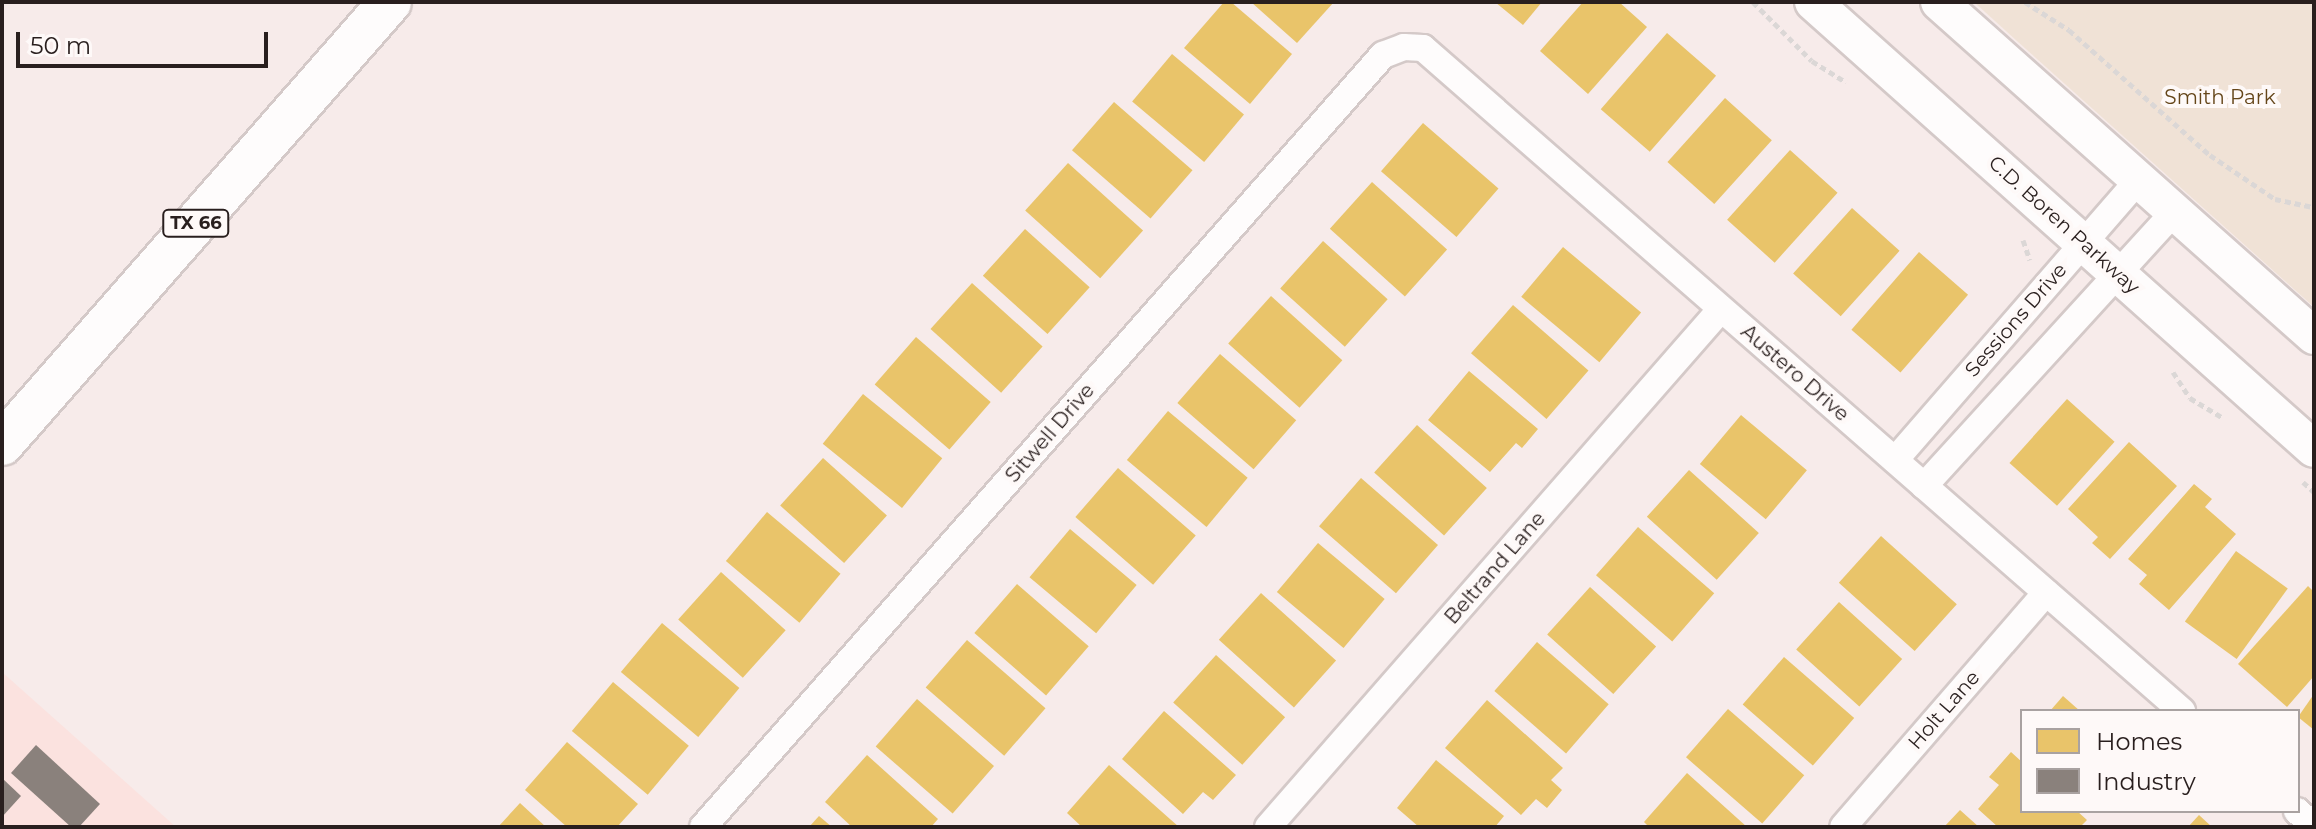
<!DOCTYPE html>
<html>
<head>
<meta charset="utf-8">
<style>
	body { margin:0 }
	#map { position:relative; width:2316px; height:829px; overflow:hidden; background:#f7ebea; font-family:Montserrat,sans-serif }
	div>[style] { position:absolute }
	.built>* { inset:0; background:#fbe2df }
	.green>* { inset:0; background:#f0e2d6 }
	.homes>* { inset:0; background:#e9c46a; transform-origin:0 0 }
	.industry>* { inset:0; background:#8a817c }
	.path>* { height:5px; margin-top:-2.5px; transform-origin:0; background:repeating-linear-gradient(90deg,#dbd7d6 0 6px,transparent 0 10px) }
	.roads { filter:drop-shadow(2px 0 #d4c9c8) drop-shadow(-2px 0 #d4c9c8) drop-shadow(0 2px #d4c9c8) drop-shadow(0 -2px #d4c9c8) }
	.street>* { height:26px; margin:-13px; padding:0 13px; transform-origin:13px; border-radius:13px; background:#fefcfc }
	.secondary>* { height:36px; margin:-18px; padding:0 18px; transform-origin:18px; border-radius:18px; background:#fefcfc }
	.primary>* { height:42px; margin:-21px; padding:0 21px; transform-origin:21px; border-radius:21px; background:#fefcfc }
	span { translate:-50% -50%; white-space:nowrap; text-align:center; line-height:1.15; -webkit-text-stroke:8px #fef9f8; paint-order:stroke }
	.shield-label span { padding:2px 6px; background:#fef9f8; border:2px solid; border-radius:6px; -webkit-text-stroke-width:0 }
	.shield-label { font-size:18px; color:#291f1e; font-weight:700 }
	.park-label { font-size:20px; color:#65461a }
	.street-label { font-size:20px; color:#291f1e }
	.frame { position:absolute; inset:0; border:4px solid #291f1e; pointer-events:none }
	.legend { position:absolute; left:2020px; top:709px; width:280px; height:104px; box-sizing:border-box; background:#fef9f8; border:2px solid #a9a2a1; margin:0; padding:10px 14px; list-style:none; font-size:24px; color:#291f1e }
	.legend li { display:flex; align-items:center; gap:16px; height:40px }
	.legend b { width:40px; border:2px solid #a9a2a1 }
	.scale { position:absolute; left:16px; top:32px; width:252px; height:36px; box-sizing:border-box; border:4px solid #291f1e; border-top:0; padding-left:10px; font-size:24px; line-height:28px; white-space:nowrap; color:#291f1e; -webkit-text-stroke:6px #fef9f8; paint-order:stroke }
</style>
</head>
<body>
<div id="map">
	<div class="built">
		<div style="clip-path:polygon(2px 672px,176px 827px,2px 827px)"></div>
	</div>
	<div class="green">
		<div style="clip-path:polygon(1974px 2px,2314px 2px,2314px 307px,2017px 41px)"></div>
	</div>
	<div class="homes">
		<div style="clip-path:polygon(1224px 2px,1231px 2px,1292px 54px,1250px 104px,1184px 48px)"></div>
		<div style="clip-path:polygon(1251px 2px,1334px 2px,1297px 43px)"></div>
		<div style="clip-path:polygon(1495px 2px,1542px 2px,1523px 25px)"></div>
		<div style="clip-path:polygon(1583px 2px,1619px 2px,1647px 27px,1588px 94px,1540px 51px)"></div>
		<div style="left:1667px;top:33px;width:65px;height:101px;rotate:41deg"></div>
		<div style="left:1172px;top:54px;width:94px;height:62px;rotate:40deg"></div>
		<div style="left:1725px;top:98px;width:63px;height:86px;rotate:42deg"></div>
		<div style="left:1114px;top:102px;width:104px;height:64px;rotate:41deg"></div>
		<div style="left:1423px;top:123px;width:100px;height:64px;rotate:41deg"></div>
		<div style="left:1790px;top:150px;width:64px;height:94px;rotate:42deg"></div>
		<div style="left:1068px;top:163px;width:101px;height:64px;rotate:42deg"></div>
		<div style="left:1372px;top:182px;width:101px;height:63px;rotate:42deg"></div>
		<div style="left:1852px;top:208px;width:64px;height:88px;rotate:42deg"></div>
		<div style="left:1025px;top:229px;width:87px;height:63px;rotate:42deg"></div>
		<div style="left:1323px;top:241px;width:87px;height:64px;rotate:42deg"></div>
		<div style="left:1563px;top:247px;width:102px;height:65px;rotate:40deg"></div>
		<div style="left:1919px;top:252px;width:65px;height:103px;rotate:41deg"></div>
		<div style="left:972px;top:283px;width:95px;height:62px;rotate:42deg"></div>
		<div style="left:1271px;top:296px;width:96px;height:64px;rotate:42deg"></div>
		<div style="left:1513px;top:305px;width:100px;height:64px;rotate:41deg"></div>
		<div style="left:916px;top:337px;width:99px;height:63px;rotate:41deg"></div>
		<div style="left:1220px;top:354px;width:101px;height:65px;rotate:41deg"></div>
		<div style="clip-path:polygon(1469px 371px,1538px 429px,1522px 448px,1516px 443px,1490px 472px,1428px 420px)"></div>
		<div style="left:863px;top:394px;width:102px;height:64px;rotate:39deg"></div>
		<div style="left:2067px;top:399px;width:64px;height:86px;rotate:42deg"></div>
		<div style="left:1168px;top:411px;width:104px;height:64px;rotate:40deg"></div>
		<div style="left:1741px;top:415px;width:86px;height:64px;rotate:40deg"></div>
		<div style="left:1417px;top:425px;width:94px;height:64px;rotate:42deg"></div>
		<div style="clip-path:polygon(2129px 442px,2177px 486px,2110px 559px,2092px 543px,2098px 537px,2068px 509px)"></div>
		<div style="left:823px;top:458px;width:86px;height:64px;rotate:42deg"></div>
		<div style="left:1118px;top:468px;width:103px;height:65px;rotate:41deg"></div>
		<div style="left:1689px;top:470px;width:94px;height:63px;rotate:42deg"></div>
		<div style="left:1361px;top:478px;width:102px;height:64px;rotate:41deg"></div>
		<div style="clip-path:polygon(2194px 484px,2212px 499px,2205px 507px,2236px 534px,2169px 610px,2139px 584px,2147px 575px,2128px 559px)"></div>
		<div style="left:767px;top:512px;width:96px;height:64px;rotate:40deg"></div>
		<div style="left:1638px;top:527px;width:101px;height:64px;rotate:41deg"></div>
		<div style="left:1070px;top:529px;width:87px;height:63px;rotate:40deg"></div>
		<div style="left:1881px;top:536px;width:102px;height:63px;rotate:42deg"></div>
		<div style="left:1318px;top:543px;width:87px;height:64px;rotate:40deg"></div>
		<div style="left:2236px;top:551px;width:64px;height:87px;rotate:36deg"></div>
		<div style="left:721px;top:572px;width:87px;height:64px;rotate:42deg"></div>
		<div style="left:1017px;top:584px;width:95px;height:65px;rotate:41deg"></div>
		<div style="clip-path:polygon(2308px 586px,2314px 592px,2314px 676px,2287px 707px,2238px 664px)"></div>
		<div style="left:1590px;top:587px;width:89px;height:64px;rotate:42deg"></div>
		<div style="left:1261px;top:593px;width:101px;height:63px;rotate:42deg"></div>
		<div style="left:1839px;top:602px;width:85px;height:64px;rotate:42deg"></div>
		<div style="left:662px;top:623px;width:101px;height:64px;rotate:40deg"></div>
		<div style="left:967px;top:640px;width:104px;height:63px;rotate:41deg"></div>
		<div style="left:1537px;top:642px;width:95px;height:65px;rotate:41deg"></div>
		<div style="left:1216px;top:655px;width:93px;height:64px;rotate:42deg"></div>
		<div style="left:1784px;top:657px;width:93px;height:63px;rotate:41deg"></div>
		<div style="left:613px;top:682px;width:99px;height:64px;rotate:40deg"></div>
		<div style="clip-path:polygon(2314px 694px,2314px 730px,2298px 717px)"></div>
		<div style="clip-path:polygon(2063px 696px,2080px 711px,2050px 711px)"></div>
		<div style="left:917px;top:699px;width:102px;height:63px;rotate:41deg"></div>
		<div style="clip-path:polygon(1487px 700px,1563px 768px,1551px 780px,1562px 790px,1547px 808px,1536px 799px,1521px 815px,1445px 748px)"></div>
		<div style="left:1728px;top:709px;width:101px;height:64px;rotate:41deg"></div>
		<div style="clip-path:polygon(1164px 711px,1236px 775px,1213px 800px,1203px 792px,1183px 814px,1122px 759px)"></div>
		<div style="clip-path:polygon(567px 742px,638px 804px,617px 827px,567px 827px,525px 790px)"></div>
		<div style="clip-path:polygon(2011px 752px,2022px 762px,2022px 811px,2077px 811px,2087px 820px,2080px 827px,1998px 827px,1978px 809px,1999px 785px,1989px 777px)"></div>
		<div style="clip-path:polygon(867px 755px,938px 819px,931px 827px,852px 827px,825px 802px)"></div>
		<div style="clip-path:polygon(1436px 760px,1504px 816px,1495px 827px,1419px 827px,1397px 808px)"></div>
		<div style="clip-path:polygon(1109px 765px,1179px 827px,1082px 827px,1067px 813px)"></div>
		<div style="clip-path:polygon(1687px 773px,1747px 827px,1649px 827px,1644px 822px)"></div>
		<div style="clip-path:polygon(520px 803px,546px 827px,498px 827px)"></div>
		<div style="clip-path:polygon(1960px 810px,1979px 827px,1944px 827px)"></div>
		<div style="clip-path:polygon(2199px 815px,2212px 827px,2188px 827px)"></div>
		<div style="clip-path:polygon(819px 816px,832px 827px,809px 827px)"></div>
	</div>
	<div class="industry">
		<div style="clip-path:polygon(36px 745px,100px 804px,79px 827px,71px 827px,11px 773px)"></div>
		<div style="clip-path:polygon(2px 778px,21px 796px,2px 817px)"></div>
	</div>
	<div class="path">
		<div style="left:1753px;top:2px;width:83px;rotate:45deg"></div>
		<div style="left:1812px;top:61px;width:40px;rotate:32deg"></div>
		<div style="left:2025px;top:2px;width:52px;rotate:32.5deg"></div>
		<div style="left:2069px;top:30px;width:188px;rotate:41.6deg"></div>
		<div style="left:2210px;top:155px;width:78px;rotate:34.1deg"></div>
		<div style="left:2275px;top:199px;width:40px;rotate:12deg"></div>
		<div style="left:2023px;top:240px;width:21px;rotate:71deg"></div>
		<div style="left:2173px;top:372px;width:31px;rotate:57deg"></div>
		<div style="left:2190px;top:398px;width:39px;rotate:31deg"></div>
		<div style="left:2303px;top:482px;width:15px;rotate:42deg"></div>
	</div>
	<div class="roads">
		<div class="street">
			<div style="left:1895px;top:460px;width:371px;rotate:-49deg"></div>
			<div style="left:1924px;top:486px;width:371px;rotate:-47.6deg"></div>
			<div style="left:2297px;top:811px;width:23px;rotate:41deg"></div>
			<div style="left:703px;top:827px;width:1029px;rotate:-48.63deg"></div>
			<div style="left:1383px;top:55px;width:22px;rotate:-21deg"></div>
			<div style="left:1404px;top:47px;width:19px;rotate:3deg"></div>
			<div style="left:1423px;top:48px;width:1008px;rotate:41.14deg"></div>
			<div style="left:1268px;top:827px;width:688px;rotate:-48.83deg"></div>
			<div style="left:1843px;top:827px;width:310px;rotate:-49.1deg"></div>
		</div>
		<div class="secondary">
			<div style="left:1813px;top:2px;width:671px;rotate:41.74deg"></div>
			<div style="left:1939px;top:2px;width:502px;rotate:41.69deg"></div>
		</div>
		<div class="primary">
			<div style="left:2px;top:444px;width:588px;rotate:-48.72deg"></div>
		</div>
	</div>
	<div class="shield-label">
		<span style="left:196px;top:223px">TX 66</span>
	</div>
	<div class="park-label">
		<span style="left:2220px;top:97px">Smith Park</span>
	</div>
	<div class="street-label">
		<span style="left:2064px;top:225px;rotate:42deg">C.D. Boren Parkway</span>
		<span style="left:2016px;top:320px;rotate:-49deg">Sessions Drive</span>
		<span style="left:1795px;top:373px;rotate:41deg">Austero Drive</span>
		<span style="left:1050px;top:433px;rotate:-49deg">Sitwell Drive</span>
		<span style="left:1495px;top:568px;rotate:-49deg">Beltrand Lane</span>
		<span style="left:1944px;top:710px;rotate:-49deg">Holt Lane</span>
	</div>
	<div class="frame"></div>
	<ul class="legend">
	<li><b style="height:22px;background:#e9c46a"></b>Homes</li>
	<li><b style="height:22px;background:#8a817c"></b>Industry</li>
	</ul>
	<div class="scale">50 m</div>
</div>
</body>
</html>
